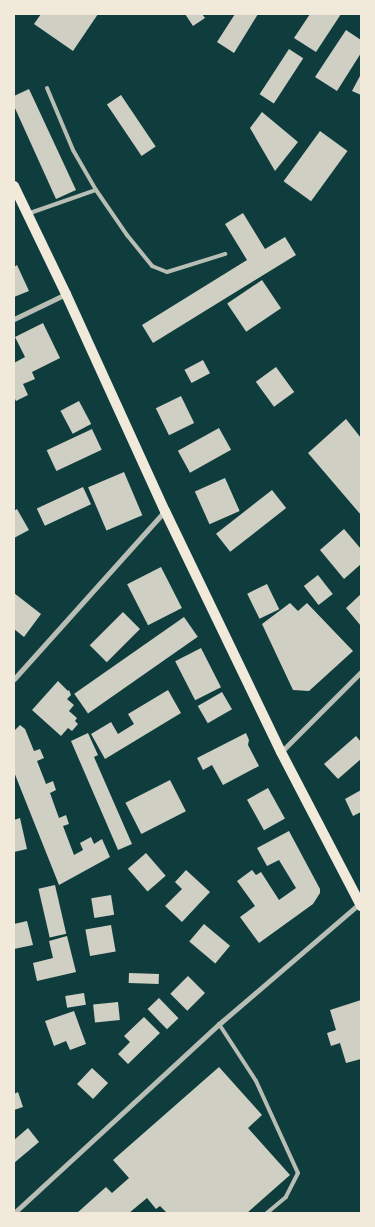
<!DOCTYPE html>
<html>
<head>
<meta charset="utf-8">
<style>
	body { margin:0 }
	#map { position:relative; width:375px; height:1227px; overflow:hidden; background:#0f3d3e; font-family:Arial,sans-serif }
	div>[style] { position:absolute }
	.building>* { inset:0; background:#cfcfc3; transform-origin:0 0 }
	.service>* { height:4px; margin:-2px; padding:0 2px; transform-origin:2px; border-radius:2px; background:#b8beb3 }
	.minor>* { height:5px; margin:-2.5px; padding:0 2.5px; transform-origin:2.5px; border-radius:2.5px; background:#b8beb3 }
	.secondary>* { height:10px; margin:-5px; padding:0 5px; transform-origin:5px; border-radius:5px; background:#f1e9da }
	span { translate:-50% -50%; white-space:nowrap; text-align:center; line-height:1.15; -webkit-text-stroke:5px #f1e9da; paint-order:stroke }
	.frame { position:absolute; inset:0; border:15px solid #f1e9da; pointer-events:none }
</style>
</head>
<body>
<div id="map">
	<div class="building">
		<div style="clip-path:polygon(41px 14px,98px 14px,73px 51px,34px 24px)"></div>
		<div style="clip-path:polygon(185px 14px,202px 14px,205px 18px,193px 26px)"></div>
		<div style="clip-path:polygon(235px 14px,258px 14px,234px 53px,217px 42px)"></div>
		<div style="clip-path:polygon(310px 14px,341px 14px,316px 52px,294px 38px)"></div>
		<div style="clip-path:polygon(346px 30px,361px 40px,361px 53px,337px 91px,315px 77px)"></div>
		<div style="left:289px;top:49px;width:17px;height:54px;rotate:33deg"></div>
		<div style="clip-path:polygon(361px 74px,361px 95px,352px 91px)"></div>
		<div style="clip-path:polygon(29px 89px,76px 190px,56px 199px,14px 106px,14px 96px)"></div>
		<div style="left:121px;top:95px;width:62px;height:17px;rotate:56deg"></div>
		<div style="clip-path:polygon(262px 112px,298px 142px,275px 171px,250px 128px)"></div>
		<div style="left:320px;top:131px;width:34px;height:62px;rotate:36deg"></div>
		<div style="clip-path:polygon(243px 213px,265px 249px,285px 237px,296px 255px,153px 343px,142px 325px,247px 260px,225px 224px)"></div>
		<div style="clip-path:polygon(17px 265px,29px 291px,14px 297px,14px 267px)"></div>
		<div style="left:262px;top:280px;width:34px;height:42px;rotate:56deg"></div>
		<div style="clip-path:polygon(43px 323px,60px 358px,32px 372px,35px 379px,23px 384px,28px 395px,16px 401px,14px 397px,14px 363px,25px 357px,15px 337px)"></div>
		<div style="left:203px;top:360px;width:15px;height:21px;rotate:62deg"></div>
		<div style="left:276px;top:367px;width:31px;height:25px;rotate:54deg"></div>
		<div style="left:181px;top:396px;width:30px;height:28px;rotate:64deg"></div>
		<div style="left:79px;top:401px;width:26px;height:21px;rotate:62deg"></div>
		<div style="clip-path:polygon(346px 419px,361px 438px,361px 515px,308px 453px)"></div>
		<div style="left:219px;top:428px;width:25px;height:47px;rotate:61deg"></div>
		<div style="left:92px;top:429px;width:23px;height:50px;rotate:65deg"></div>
		<div style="left:124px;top:472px;width:47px;height:39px;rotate:67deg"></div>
		<div style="left:225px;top:478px;width:36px;height:33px;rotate:66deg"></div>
		<div style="left:83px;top:487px;width:19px;height:51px;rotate:65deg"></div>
		<div style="left:272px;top:490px;width:23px;height:71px;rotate:52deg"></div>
		<div style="clip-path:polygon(17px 509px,29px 530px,14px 538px,14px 511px)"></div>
		<div style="clip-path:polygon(344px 529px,361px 549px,361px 564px,344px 579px,320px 550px)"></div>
		<div style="left:161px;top:567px;width:46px;height:38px;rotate:63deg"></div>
		<div style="left:318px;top:575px;width:24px;height:18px;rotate:52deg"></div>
		<div style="left:267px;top:584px;width:28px;height:22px;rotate:64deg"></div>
		<div style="clip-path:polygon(14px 593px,41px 614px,24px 637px,14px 629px)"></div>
		<div style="clip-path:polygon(361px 594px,361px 626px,346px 608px)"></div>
		<div style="clip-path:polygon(290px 603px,298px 611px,307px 603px,353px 651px,309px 691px,293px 690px,262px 624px)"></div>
		<div style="left:123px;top:612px;width:24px;height:47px;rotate:45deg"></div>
		<div style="left:184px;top:617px;width:24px;height:134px;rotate:55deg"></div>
		<div style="left:201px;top:648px;width:44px;height:29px;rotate:63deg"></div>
		<div style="clip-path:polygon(58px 681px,68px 691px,69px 690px,71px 695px,67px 699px,74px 705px,69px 711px,77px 718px,75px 721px,78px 724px,72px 731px,68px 728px,61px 736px,32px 710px)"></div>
		<div style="clip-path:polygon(168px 690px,181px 713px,105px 759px,91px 734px,111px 722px,118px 734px,134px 724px,128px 714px)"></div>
		<div style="left:222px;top:692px;width:20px;height:28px;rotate:60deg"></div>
		<div style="clip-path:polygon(20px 725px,25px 729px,34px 751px,40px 749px,44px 758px,37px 761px,46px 784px,53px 781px,56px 790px,50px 793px,59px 818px,66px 815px,69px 824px,63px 826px,74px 855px,83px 850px,80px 843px,91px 837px,94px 844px,102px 839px,110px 857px,59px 885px,14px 772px,14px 731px)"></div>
		<div style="clip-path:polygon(88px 733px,98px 755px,94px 757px,132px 844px,118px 850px,71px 741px)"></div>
		<div style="clip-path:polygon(246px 733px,249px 740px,248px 745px,259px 766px,223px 785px,212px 765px,203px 770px,197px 758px)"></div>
		<div style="clip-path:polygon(356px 736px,361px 742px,361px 759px,338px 779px,324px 764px)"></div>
		<div style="left:170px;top:780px;width:35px;height:50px;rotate:63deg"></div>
		<div style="left:268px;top:788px;width:35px;height:24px;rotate:61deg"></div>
		<div style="clip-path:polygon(361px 790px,361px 812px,353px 816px,345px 799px)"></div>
		<div style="clip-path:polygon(20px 818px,27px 849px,14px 852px,14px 820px)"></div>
		<div style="clip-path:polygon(289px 831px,320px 889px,320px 893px,313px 904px,259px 943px,240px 917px,255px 906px,237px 881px,252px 870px,256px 875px,261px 872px,279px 900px,296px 888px,279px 860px,267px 866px,257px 848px)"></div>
		<div style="left:146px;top:853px;width:30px;height:24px;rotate:49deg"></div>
		<div style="clip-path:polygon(186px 870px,210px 892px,182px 922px,165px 906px,182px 889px,175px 882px)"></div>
		<div style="left:55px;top:885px;width:50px;height:17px;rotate:77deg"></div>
		<div style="left:111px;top:895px;width:20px;height:20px;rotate:81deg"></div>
		<div style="clip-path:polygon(27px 921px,33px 945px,14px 949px,14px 924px)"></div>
		<div style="left:204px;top:924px;width:34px;height:23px;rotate:40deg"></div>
		<div style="left:111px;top:925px;width:27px;height:26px;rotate:80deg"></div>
		<div style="clip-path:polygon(67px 936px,76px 972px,37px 981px,33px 963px,53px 958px,49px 941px)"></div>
		<div style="left:129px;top:973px;width:30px;height:10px;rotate:2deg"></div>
		<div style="left:188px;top:976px;width:24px;height:25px;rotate:45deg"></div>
		<div style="left:84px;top:993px;width:12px;height:19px;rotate:81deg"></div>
		<div style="left:159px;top:998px;width:28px;height:16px;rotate:46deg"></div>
		<div style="clip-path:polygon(361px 1000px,361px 1059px,346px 1063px,340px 1043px,331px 1046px,327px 1033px,336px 1030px,330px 1010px)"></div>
		<div style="left:118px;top:1002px;width:18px;height:25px;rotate:84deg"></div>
		<div style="clip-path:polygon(74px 1011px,86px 1044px,70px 1050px,66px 1041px,54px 1046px,45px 1021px)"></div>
		<div style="clip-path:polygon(144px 1017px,160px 1033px,128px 1064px,118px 1054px,130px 1042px,124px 1036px)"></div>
		<div style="clip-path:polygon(219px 1067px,262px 1115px,248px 1128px,290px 1175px,247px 1213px,167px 1213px,160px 1206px,156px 1209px,147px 1198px,129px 1213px,77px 1213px,106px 1187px,112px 1193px,129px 1178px,113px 1160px)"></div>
		<div style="left:92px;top:1068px;width:22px;height:22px;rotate:43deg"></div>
		<div style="clip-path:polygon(18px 1092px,23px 1107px,14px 1110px,14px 1094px)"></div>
		<div style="clip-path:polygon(28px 1128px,39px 1142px,14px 1163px,14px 1140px)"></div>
	</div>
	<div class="service">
		<div style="left:47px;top:88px;width:67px;rotate:67.2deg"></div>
		<div style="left:73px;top:150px;width:46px;rotate:60.1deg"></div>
		<div style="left:96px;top:190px;width:55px;rotate:55.4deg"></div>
		<div style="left:127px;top:235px;width:40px;rotate:51deg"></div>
		<div style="left:152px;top:266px;width:16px;rotate:22deg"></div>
		<div style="left:167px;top:272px;width:61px;rotate:-17.2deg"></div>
		<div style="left:30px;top:213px;width:70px;rotate:-19.2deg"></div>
		<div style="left:219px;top:1024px;width:68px;rotate:57deg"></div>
		<div style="left:256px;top:1081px;width:101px;rotate:65.5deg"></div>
		<div style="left:298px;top:1173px;width:27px;rotate:117deg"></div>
		<div style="left:286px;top:1197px;width:25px;rotate:140deg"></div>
	</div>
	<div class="minor">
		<div style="left:14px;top:319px;width:58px;rotate:-25.7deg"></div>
		<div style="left:14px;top:679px;width:224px;rotate:-48.1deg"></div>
		<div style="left:281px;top:752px;width:113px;rotate:-45deg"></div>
		<div style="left:14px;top:1213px;width:279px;rotate:-42.7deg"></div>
		<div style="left:219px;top:1024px;width:186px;rotate:-40.6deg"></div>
	</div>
	<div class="secondary">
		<div style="left:14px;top:186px;width:120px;rotate:64.3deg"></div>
		<div style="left:66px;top:294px;width:239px;rotate:65.5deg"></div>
		<div style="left:165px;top:511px;width:267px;rotate:64.3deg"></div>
		<div style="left:281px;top:752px;width:174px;rotate:62.5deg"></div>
	</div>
	<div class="frame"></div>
</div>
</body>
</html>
